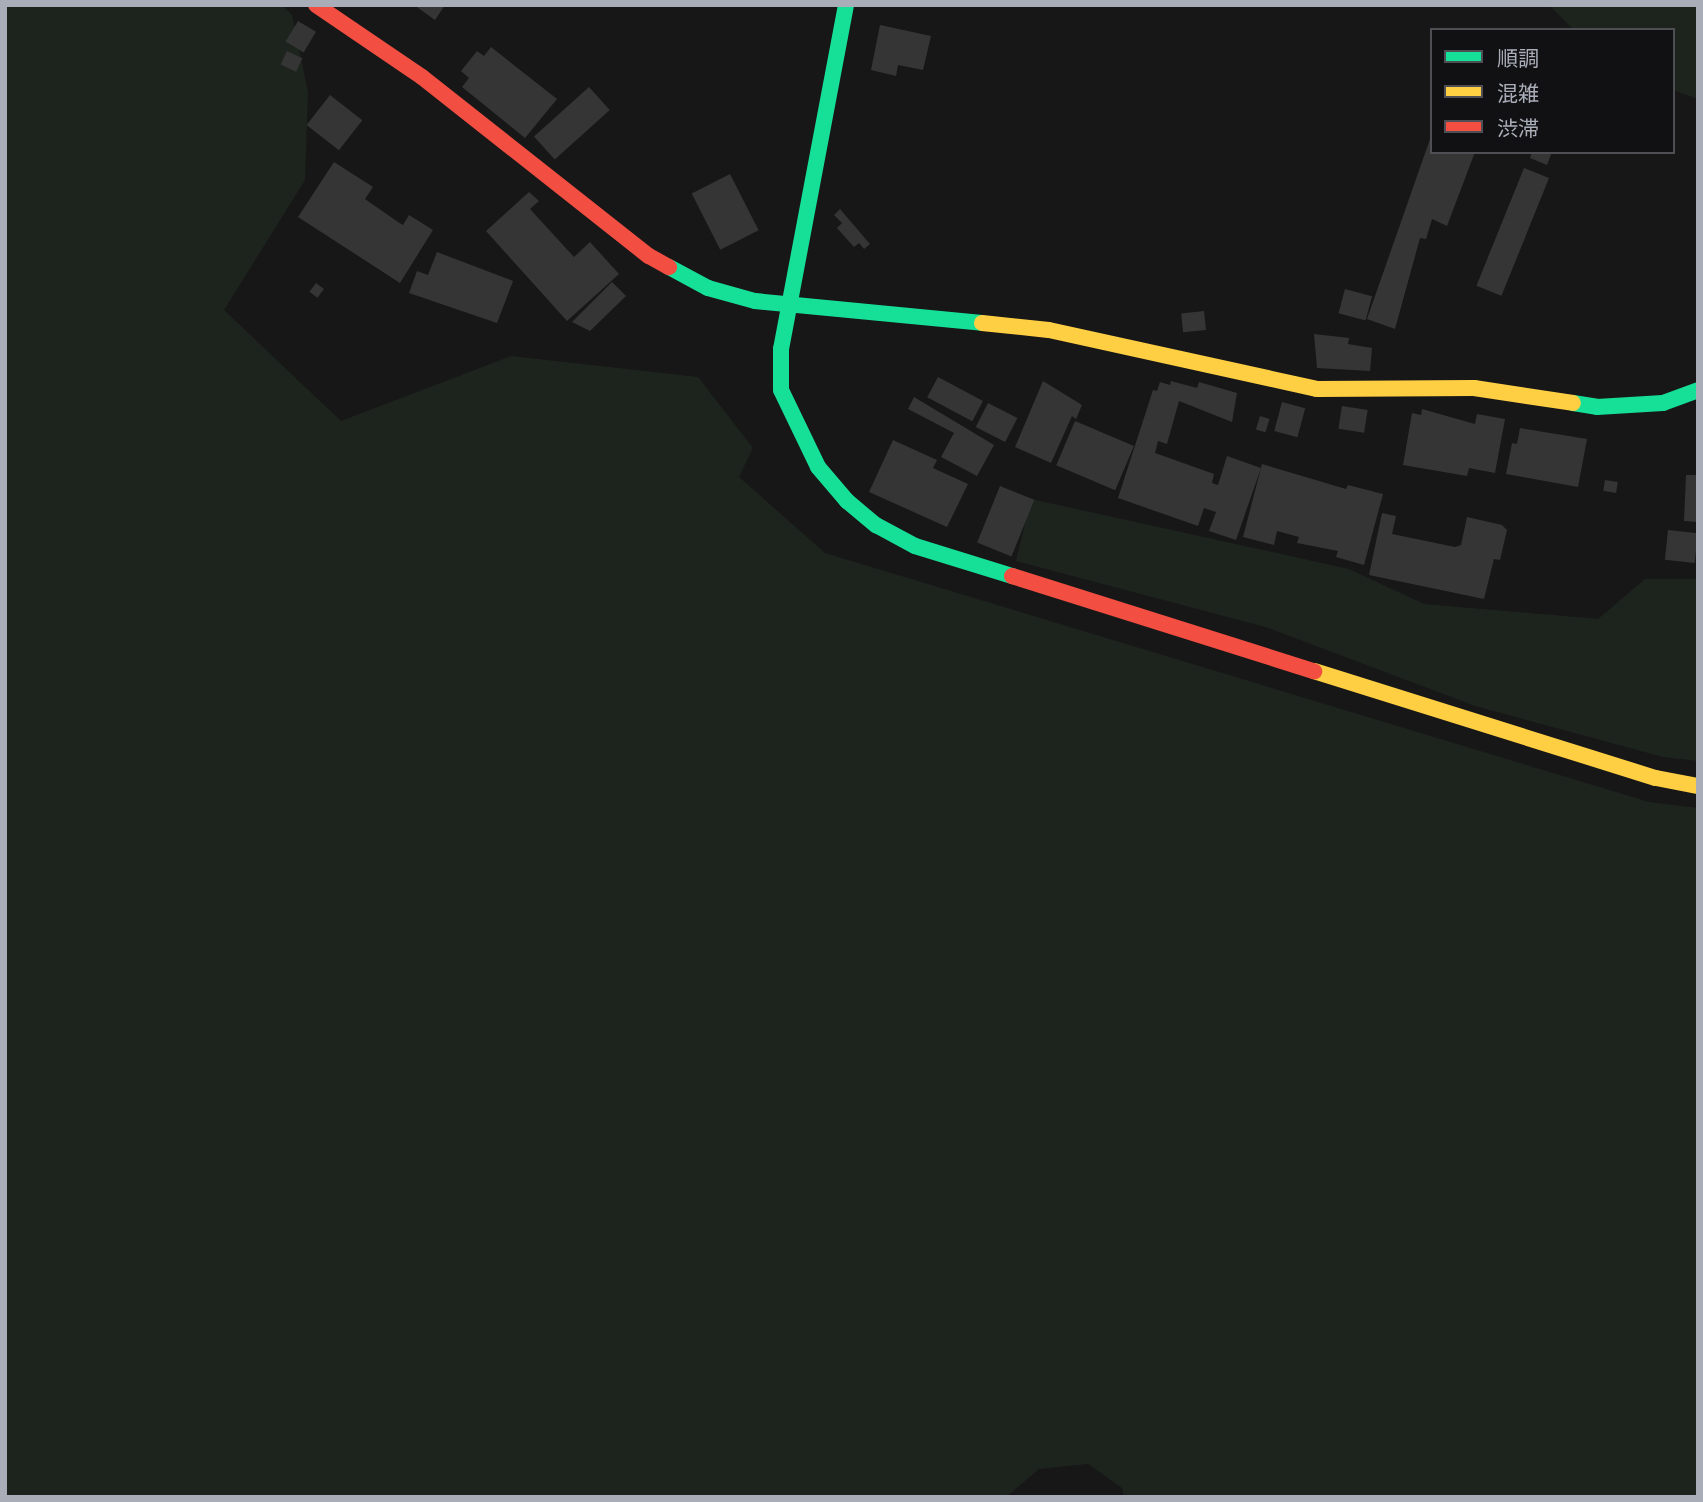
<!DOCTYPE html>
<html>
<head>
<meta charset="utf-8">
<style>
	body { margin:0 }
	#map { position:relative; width:1703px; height:1502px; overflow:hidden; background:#171717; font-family:"Public Sans","Noto Sans JP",sans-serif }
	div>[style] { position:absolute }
	.green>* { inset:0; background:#1d241e }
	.building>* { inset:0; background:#353536; transform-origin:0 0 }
	.fast>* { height:16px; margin:-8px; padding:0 8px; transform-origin:8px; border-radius:8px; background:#16e098 }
	.slow>* { height:16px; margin:-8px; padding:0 8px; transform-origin:8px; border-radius:8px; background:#ffcf43 }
	.jam>* { height:16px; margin:-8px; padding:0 8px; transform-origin:8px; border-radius:8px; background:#f24e42 }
	span { translate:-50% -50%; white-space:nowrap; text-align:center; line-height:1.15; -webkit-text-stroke:5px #111113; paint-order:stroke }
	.frame { position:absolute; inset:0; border:7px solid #a8adb8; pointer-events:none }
	.legend { position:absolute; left:1430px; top:28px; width:245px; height:126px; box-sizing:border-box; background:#111113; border:2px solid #4d4f55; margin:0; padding:9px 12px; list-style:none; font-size:21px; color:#a8adb8 }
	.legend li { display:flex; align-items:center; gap:14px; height:35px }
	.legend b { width:35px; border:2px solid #4d4f55 }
</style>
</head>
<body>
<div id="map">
	<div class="green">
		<div style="clip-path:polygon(5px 5px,282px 5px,292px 15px,308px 92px,305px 180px,224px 310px,341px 421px,511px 356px,698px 377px,753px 448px,739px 477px,825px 553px,1649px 802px,1698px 808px,1698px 1497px,1124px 1497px,1122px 1488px,1088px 1464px,1039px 1469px,1006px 1497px,5px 1497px)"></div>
		<div style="clip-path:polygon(1549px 5px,1698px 5px,1698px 99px,1673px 90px,1673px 30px,1574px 30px)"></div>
		<div style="clip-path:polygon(1031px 499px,1349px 569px,1424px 604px,1598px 619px,1645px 579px,1698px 579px,1698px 761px,1663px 757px,1475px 706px,1269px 628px,1016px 561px)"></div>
	</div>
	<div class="building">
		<div style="clip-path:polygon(414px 5px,445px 5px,435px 20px)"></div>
		<div style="left:298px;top:21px;width:21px;height:24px;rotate:31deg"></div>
		<div style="clip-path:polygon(880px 25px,931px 36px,923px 70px,898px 65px,896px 76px,871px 70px)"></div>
		<div style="clip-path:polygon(491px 47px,557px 99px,525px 138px,462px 87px,469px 78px,461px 71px,477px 51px,484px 56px)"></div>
		<div style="left:287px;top:51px;width:17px;height:15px;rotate:25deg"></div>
		<div style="left:589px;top:87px;width:31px;height:74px;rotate:48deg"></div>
		<div style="left:330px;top:95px;width:41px;height:38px;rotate:38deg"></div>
		<div style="clip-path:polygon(1430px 139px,1432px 152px,1475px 152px,1447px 226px,1432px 219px,1426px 239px,1420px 238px,1395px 329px,1367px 319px)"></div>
		<div style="clip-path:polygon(1532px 152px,1552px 152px,1547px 165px,1530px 158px)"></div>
		<div style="clip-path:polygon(334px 162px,373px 187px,365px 199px,398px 222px,403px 225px,409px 215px,433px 230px,400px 283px,298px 217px)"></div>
		<div style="left:1524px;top:168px;width:27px;height:127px;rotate:22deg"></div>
		<div style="left:730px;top:174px;width:63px;height:43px;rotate:63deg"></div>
		<div style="clip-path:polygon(529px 192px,539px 201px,530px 209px,574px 257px,590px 242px,619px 274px,567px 321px,486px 231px)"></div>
		<div style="clip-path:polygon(840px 209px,870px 244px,864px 249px,859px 243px,854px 247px,837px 228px,842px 223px,834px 215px)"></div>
		<div style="clip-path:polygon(437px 252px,513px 281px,497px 323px,409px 293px,417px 271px,428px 275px)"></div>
		<div style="clip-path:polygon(612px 282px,626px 296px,590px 331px,572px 322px)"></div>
		<div style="left:316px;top:283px;width:10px;height:11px;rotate:37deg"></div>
		<div style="left:1345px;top:289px;width:28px;height:25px;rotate:15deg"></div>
		<div style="left:1204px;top:311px;width:19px;height:23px;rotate:84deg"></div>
		<div style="clip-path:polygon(1314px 334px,1349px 338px,1348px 344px,1372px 348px,1370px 371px,1317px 368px)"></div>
		<div style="left:938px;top:377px;width:51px;height:23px;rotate:28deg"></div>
		<div style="clip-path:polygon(1043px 381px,1082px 405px,1076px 419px,1072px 416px,1051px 463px,1015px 447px)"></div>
		<div style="clip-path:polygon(1171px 381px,1197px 388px,1199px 382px,1237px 393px,1232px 422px,1179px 401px,1167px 444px,1158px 441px,1155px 453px,1214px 474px,1212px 483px,1218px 485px,1227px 456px,1261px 468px,1236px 540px,1209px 531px,1216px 512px,1204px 508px,1198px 526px,1118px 498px,1153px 390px,1157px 391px,1160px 382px,1170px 385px)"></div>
		<div style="clip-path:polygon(914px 397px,994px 445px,977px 476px,941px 457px,954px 433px,908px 409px)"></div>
		<div style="left:1282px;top:402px;width:24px;height:30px;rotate:15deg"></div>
		<div style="left:988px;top:403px;width:33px;height:27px;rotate:27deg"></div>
		<div style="left:1342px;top:406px;width:26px;height:23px;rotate:9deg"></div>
		<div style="clip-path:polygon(1422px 409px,1475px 424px,1477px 414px,1505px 419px,1495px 473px,1469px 468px,1467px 476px,1403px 465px,1412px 413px,1421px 415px)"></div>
		<div style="left:1260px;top:416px;width:10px;height:14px;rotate:17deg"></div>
		<div style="left:1075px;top:421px;width:64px;height:48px;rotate:23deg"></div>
		<div style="clip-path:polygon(1520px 428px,1587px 439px,1578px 487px,1506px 474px,1512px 443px,1517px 444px)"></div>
		<div style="clip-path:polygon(893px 440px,937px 460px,933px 468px,968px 484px,947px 527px,869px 492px)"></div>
		<div style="clip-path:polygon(1262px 464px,1346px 489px,1348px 485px,1383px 494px,1364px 565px,1336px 557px,1338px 551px,1297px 543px,1299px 537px,1277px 531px,1274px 545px,1243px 537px)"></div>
		<div style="clip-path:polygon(1686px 475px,1698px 475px,1698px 522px,1684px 521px)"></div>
		<div style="left:1605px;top:480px;width:13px;height:11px;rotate:9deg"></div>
		<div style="left:1000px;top:486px;width:37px;height:61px;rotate:22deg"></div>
		<div style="clip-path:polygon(1382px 513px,1396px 516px,1392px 534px,1455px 547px,1461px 545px,1467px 517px,1502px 525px,1507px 530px,1500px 560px,1494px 559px,1484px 599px,1369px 575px)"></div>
		<div style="left:1668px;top:530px;width:30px;height:30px;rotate:6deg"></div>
	</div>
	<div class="fast">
		<div style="left:846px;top:5px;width:350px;rotate:100.7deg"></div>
		<div style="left:781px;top:349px;width:41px;rotate:90deg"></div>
		<div style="left:781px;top:390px;width:85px;rotate:64.3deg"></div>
		<div style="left:818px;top:467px;width:45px;rotate:49.5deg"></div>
		<div style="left:847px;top:501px;width:38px;rotate:40deg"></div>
		<div style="left:876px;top:525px;width:44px;rotate:28.3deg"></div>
		<div style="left:915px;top:546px;width:102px;rotate:17.2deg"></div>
		<div style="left:669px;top:267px;width:44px;rotate:28.3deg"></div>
		<div style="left:708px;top:288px;width:49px;rotate:15.5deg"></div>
		<div style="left:755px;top:301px;width:228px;rotate:5.5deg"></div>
		<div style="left:1573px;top:403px;width:24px;rotate:9deg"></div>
		<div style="left:1597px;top:407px;width:66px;rotate:-3.5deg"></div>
		<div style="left:1663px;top:403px;width:37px;rotate:-20deg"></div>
	</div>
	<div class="slow">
		<div style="left:982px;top:323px;width:67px;rotate:6deg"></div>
		<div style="left:1049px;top:330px;width:274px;rotate:12.4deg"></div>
		<div style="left:1317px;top:389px;width:157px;rotate:-0.4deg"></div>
		<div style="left:1474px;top:388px;width:100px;rotate:8.6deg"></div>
		<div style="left:1314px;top:671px;width:358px;rotate:17.4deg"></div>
		<div style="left:1656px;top:778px;width:43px;rotate:10.8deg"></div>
	</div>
	<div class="jam">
		<div style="left:316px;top:5px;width:128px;rotate:34.2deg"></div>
		<div style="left:422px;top:77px;width:289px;rotate:38.3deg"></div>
		<div style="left:649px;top:256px;width:23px;rotate:29deg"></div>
		<div style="left:1012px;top:576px;width:317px;rotate:17.5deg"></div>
	</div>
	<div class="frame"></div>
	<ul class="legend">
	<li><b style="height:9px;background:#16e098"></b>順調</li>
	<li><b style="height:9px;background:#ffcf43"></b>混雑</li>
	<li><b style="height:9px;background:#f24e42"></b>渋滞</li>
	</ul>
</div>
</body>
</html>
